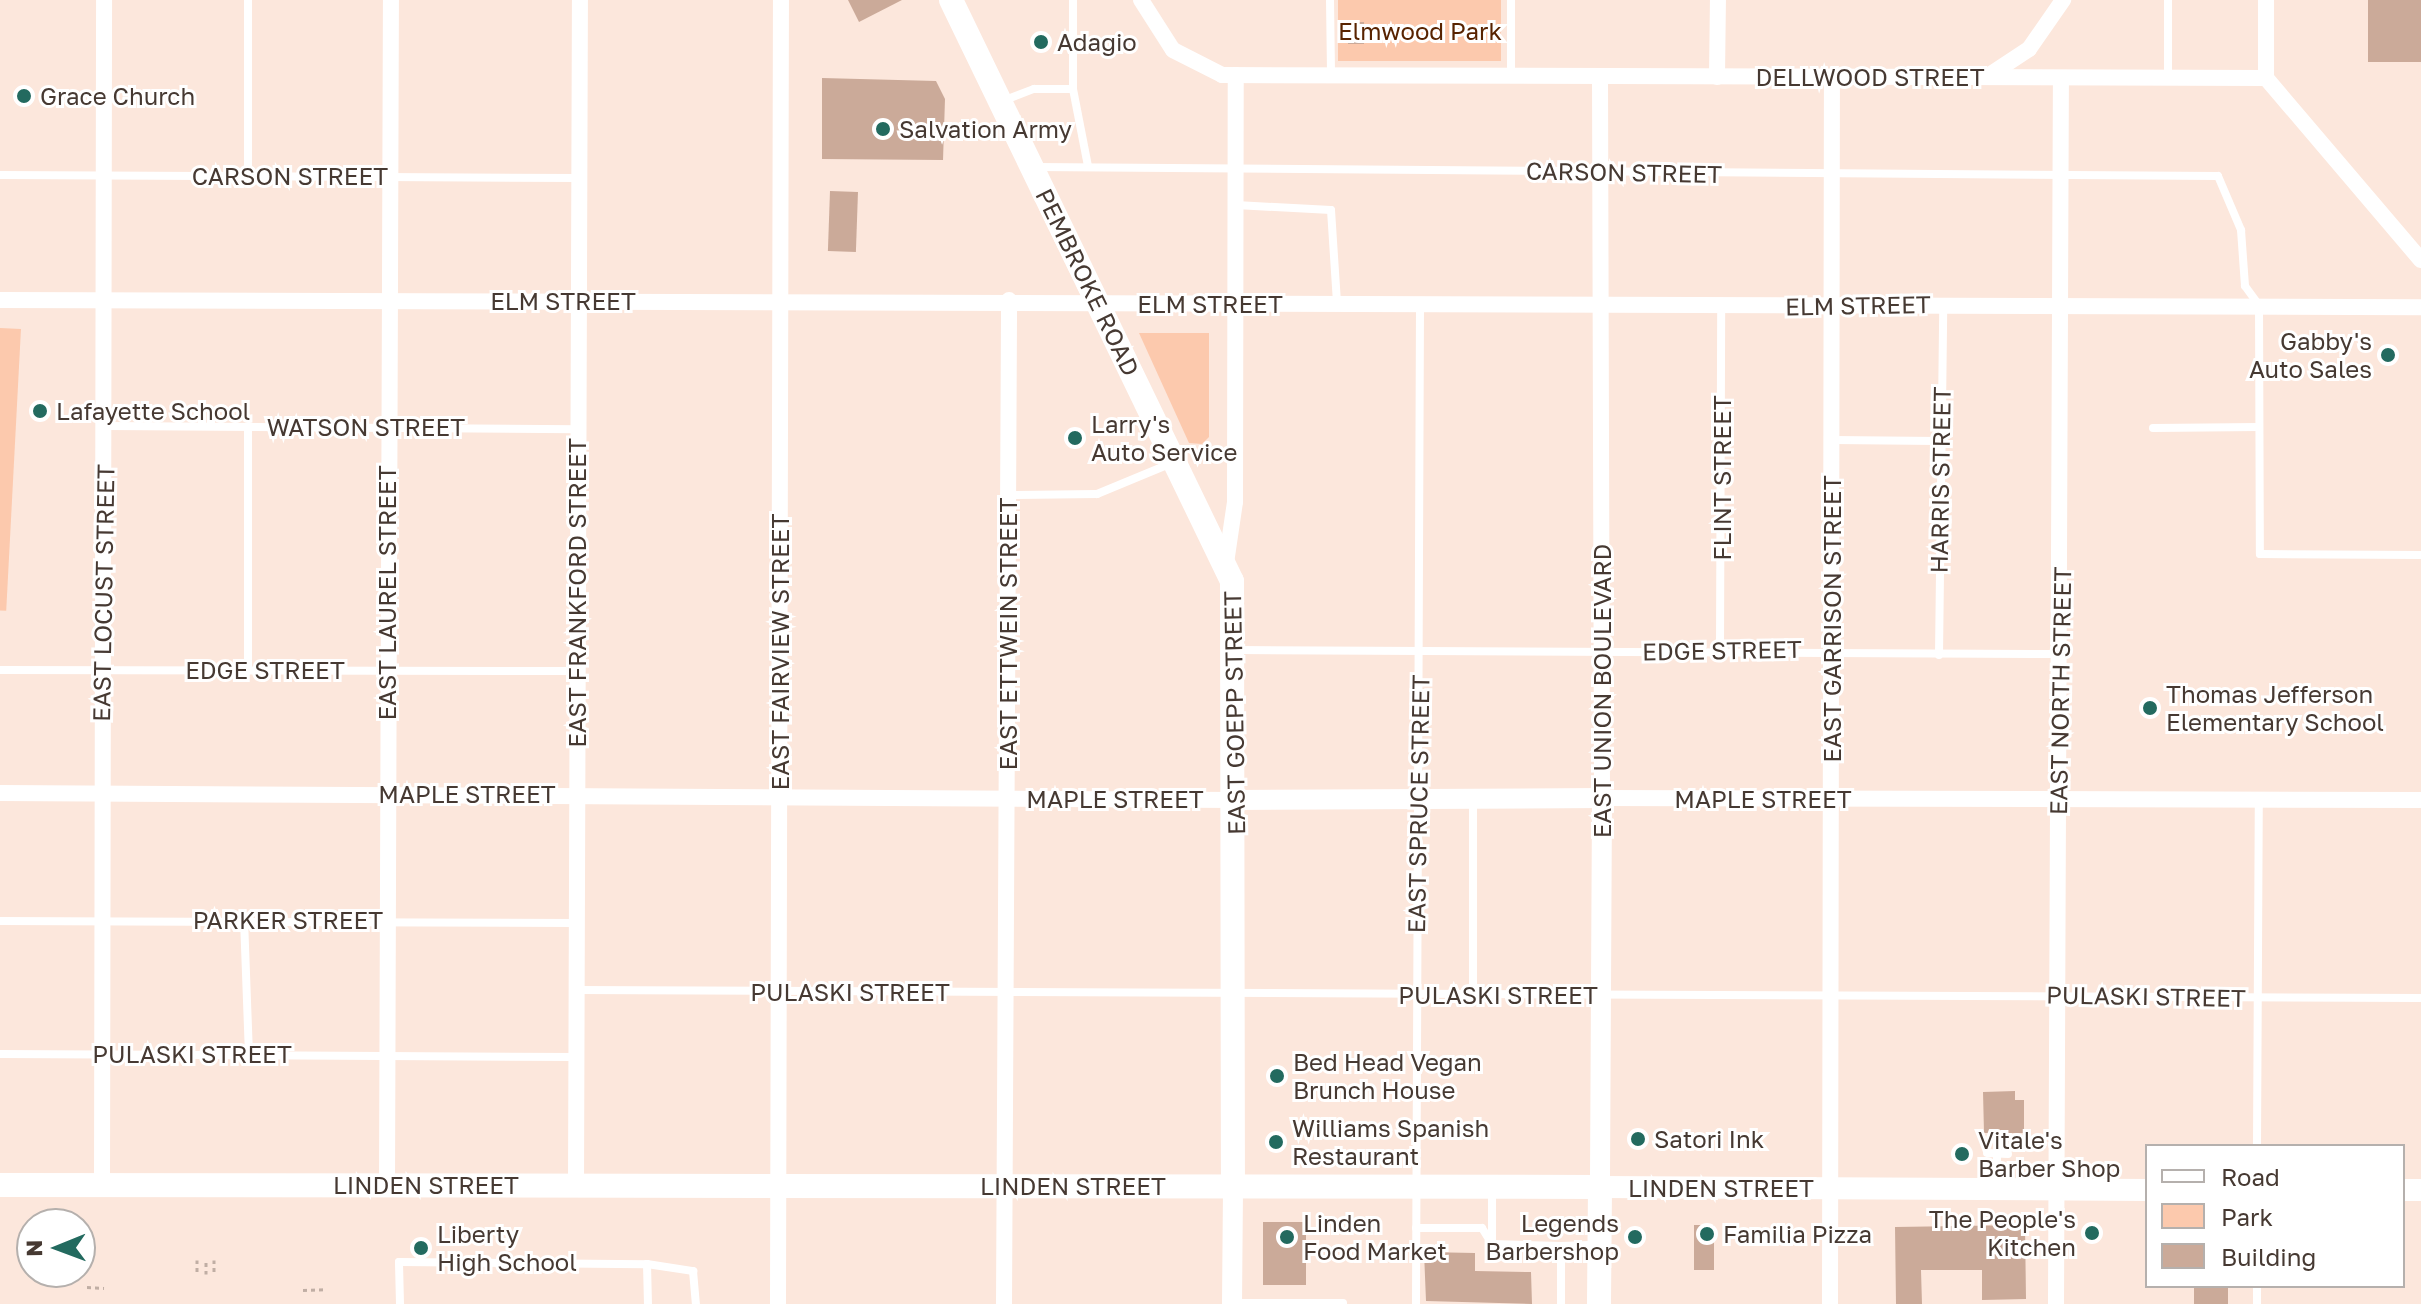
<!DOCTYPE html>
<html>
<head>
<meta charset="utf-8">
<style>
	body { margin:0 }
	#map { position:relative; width:2421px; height:1304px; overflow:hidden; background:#fce7dc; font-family:"Golos Text",sans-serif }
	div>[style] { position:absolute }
	.green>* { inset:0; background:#fcc9ad; transform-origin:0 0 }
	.building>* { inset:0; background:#cbaa99; transform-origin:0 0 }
	.path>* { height:3px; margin-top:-1.5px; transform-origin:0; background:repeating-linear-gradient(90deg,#c0aea4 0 4px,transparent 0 8px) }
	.service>* { height:8px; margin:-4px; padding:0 4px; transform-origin:4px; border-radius:4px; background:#fff }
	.minor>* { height:16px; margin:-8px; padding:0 8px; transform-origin:8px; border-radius:8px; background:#fff }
	.tertiary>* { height:20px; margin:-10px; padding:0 10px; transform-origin:10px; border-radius:10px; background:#fff }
	.secondary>* { height:22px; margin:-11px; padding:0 11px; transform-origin:11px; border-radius:11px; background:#fff }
	.primary>* { height:24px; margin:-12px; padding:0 12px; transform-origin:12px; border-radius:12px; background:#fff }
	.dots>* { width:22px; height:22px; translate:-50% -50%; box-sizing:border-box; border:4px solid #fff; border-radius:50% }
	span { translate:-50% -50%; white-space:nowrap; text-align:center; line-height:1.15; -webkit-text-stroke:6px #fff; paint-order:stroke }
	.park-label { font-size:24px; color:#582300 }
	.poi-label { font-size:24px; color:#463932 }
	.left { translate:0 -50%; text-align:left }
	.right { translate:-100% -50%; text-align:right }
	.street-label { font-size:24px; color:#463932 }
	.legend { position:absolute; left:2145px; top:1144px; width:260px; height:144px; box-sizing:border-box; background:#fff; border:2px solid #b5b0ad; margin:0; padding:10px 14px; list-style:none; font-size:24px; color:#463932 }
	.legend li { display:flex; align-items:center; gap:16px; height:40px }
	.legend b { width:40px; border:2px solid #b5b0ad }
	.north { position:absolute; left:16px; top:1208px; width:80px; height:80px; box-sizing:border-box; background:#fff; border:2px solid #b5b0ad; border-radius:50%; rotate:269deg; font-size:22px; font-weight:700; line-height:32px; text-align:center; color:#463932 }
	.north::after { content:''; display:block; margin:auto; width:28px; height:36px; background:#236a5f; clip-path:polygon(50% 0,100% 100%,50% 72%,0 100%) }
</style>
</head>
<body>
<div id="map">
	<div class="green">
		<div style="left:1338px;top:0;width:163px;height:61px"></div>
		<div style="left:0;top:328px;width:21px;height:282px;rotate:3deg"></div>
		<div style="clip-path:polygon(1139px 333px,1209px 333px,1209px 437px,1202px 444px,1189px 443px)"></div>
	</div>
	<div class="building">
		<div style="clip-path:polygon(848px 0,902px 0,859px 22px)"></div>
		<div style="left:2368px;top:0;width:53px;height:62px"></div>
		<div style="left:1348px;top:22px;width:16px;height:22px"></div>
		<div style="clip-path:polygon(822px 78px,936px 81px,945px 99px,943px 160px,822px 159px)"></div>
		<div style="left:830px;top:191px;width:28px;height:60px;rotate:2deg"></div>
		<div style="clip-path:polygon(2015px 1091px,2015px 1100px,2024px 1100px,2024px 1133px,1984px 1133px,1983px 1092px)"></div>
		<div style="left:1263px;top:1222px;width:43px;height:63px"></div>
		<div style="left:1694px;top:1225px;width:20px;height:45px"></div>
		<div style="clip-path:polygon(2025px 1225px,2026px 1299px,1982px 1300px,1982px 1270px,1921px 1270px,1922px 1304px,1896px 1304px,1895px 1227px)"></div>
		<div style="clip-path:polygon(1424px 1252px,1475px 1253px,1475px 1271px,1531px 1272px,1532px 1304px,1426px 1301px)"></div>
		<div style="left:2194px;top:1286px;width:34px;height:18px"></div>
	</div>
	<div class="path">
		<div style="left:197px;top:1260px;width:13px;rotate:90deg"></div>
		<div style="left:214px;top:1260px;width:13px;rotate:90deg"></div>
		<div style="left:206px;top:1274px;width:14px;rotate:-90deg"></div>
		<div style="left:87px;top:1287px;width:17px;rotate:3deg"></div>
		<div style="left:303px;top:1290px;width:23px;rotate:-2deg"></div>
	</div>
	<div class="service">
		<div style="left:1330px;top:0;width:76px;rotate:89.2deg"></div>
		<div style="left:1511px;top:75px;width:75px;rotate:-90deg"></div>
		<div style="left:2168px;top:77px;width:77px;rotate:-90deg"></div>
		<div style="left:1073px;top:89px;width:78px;rotate:79deg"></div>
		<div style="left:1005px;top:100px;width:31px;rotate:-21deg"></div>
		<div style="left:1034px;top:89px;width:39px"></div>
		<div style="left:1073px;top:89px;width:89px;rotate:-90deg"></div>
		<div style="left:1035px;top:167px;width:1183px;rotate:0.44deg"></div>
		<div style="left:2218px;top:176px;width:59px;rotate:66.9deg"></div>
		<div style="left:2241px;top:230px;width:56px;rotate:85.9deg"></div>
		<div style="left:2245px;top:286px;width:24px;rotate:54deg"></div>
		<div style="left:2259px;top:305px;width:249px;rotate:89.8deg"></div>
		<div style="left:2260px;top:554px;width:161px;rotate:0.4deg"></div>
		<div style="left:0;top:175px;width:579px;rotate:0.3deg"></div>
		<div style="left:248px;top:175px;width:175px;rotate:-90deg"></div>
		<div style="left:1236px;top:205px;width:95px;rotate:3deg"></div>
		<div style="left:1331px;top:210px;width:93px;rotate:86.3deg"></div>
		<div style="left:106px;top:426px;width:472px;rotate:0.4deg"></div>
		<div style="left:248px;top:427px;width:243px;rotate:90deg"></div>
		<div style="left:2153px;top:428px;width:106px;rotate:-0.5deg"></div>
		<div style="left:1833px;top:440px;width:105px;rotate:0.5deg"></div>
		<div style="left:1008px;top:495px;width:89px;rotate:-0.6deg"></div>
		<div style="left:1097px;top:494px;width:81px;rotate:-22.5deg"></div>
		<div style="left:1720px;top:649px;width:343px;rotate:-89.8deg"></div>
		<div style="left:1237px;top:650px;width:823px;rotate:0.28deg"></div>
		<div style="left:1939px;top:655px;width:350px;rotate:-89.3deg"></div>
		<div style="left:0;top:670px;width:577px;rotate:0.1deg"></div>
		<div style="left:1473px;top:799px;width:196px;rotate:90deg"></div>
		<div style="left:244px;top:919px;width:134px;rotate:87.9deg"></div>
		<div style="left:0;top:921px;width:576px;rotate:0.2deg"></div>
		<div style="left:576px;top:990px;width:1845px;rotate:0.25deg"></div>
		<div style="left:0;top:1054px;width:575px;rotate:0.3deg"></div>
		<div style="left:2257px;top:1146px;width:347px;rotate:-89.7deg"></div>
		<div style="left:1987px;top:1153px;width:21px;rotate:3deg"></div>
		<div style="left:1997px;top:1154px;width:34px;rotate:90deg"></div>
		<div style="left:1492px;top:1189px;width:55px;rotate:90deg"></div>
		<div style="left:1416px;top:1228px;width:66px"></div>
		<div style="left:1482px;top:1228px;width:19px;rotate:58deg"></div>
		<div style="left:1492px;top:1244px;width:69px;rotate:1.7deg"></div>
		<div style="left:1561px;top:1246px;width:58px;rotate:90deg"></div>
		<div style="left:1561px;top:1246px;width:35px;rotate:-2deg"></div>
		<div style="left:647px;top:1264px;width:47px;rotate:8.7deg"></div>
		<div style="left:693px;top:1271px;width:33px;rotate:85deg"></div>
		<div style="left:2257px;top:1286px;width:18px;rotate:90deg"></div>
		<div style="left:1233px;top:1303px;width:110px"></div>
		<div style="left:400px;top:1304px;width:42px;rotate:-91.4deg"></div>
		<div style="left:399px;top:1262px;width:248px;rotate:0.5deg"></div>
		<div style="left:647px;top:1264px;width:40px;rotate:88.6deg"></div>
		<div style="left:1416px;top:1304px;width:999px;rotate:-89.77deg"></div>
	</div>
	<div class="minor">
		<div style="left:1141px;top:0;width:59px;rotate:57.4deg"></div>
		<div style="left:1173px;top:50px;width:55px;rotate:27deg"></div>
		<div style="left:1222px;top:75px;width:1044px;rotate:0.16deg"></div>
		<div style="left:2266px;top:78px;width:239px;rotate:49.6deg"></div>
		<div style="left:1988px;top:76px;width:49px;rotate:-33.4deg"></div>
		<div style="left:2029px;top:49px;width:60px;rotate:-55.2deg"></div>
		<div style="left:1600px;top:77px;width:721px;rotate:89.84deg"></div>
		<div style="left:1602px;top:798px;width:819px;rotate:0.14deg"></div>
		<div style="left:1717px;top:77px;width:77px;rotate:-89.3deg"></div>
		<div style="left:2266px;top:78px;width:78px;rotate:-90deg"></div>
		<div style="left:0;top:300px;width:2421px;rotate:0.17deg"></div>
		<div style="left:1226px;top:563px;width:62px;rotate:-81.6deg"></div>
		<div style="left:1235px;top:502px;width:427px;rotate:-89.9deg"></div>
		<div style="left:0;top:793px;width:1237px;rotate:0.32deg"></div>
		<div style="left:102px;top:1185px;width:1185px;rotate:-89.9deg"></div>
		<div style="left:576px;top:1185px;width:1185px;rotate:-89.81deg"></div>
		<div style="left:387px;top:1186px;width:1186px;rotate:-89.81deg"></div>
		<div style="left:778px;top:1304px;width:1304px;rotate:-89.87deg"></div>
		<div style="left:1004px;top:1304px;width:1004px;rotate:-89.71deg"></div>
		<div style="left:1830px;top:1304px;width:1226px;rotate:-89.91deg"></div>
		<div style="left:2056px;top:1304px;width:1226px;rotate:-89.77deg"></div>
	</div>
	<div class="tertiary">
		<div style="left:1237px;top:800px;width:365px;rotate:-0.3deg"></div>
		<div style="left:1602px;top:798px;width:389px;rotate:90.3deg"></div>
		<div style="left:1232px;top:1304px;width:119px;rotate:-89.5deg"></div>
	</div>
	<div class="secondary">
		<div style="left:1600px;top:1187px;width:547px;rotate:0.31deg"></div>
		<div style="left:2403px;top:1190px;width:18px"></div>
	</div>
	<div class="primary">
		<div style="left:951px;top:0;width:645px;rotate:64.19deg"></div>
		<div style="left:1232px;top:581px;width:604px;rotate:89.91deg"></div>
		<div style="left:0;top:1185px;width:1600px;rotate:0.07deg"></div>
		<div style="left:1600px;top:1187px;width:117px;rotate:90.5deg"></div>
	</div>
	<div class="dots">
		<div style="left:1041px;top:42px;background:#236a5f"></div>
		<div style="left:24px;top:96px;background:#236a5f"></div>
		<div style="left:883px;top:129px;background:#236a5f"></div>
		<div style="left:2388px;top:355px;background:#236a5f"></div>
		<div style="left:40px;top:411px;background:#236a5f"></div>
		<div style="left:1075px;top:438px;background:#236a5f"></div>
		<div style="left:2150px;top:708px;background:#236a5f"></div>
		<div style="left:1277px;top:1076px;background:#236a5f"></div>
		<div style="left:1638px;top:1139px;background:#236a5f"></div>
		<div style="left:1276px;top:1142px;background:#236a5f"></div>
		<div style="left:1962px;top:1154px;background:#236a5f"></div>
		<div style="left:2092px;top:1233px;background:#236a5f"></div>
		<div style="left:1707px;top:1234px;background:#236a5f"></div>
		<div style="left:1287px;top:1237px;background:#236a5f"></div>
		<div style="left:1635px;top:1237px;background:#236a5f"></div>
		<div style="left:421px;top:1248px;background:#236a5f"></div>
	</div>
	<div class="park-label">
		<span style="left:1420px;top:31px">Elmwood Park</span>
	</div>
	<div class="poi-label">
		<span class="left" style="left:1057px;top:42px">Adagio</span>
		<span class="left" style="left:40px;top:96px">Grace Church</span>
		<span class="left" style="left:899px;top:129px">Salvation Army</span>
		<span class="right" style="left:2372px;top:355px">Gabby's<br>Auto Sales</span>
		<span class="left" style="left:56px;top:411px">Lafayette School</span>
		<span class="left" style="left:1091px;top:438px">Larry's<br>Auto Service</span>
		<span class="left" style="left:2166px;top:708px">Thomas Jefferson<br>Elementary School</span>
		<span class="left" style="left:1293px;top:1076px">Bed Head Vegan<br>Brunch House</span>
		<span class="left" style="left:1292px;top:1142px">Williams Spanish<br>Restaurant</span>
		<span class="left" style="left:1654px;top:1139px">Satori Ink</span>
		<span class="left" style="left:1978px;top:1154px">Vitale's<br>Barber Shop</span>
		<span class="right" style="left:2076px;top:1233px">The People's<br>Kitchen</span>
		<span class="left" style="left:1303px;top:1237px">Linden<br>Food Market</span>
		<span class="right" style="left:1619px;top:1237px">Legends<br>Barbershop</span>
		<span class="left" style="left:437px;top:1248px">Liberty<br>High School</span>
		<span class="left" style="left:1723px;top:1234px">Familia Pizza</span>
	</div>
	<div class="street-label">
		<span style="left:1870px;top:77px">DELLWOOD STREET</span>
		<span style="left:1624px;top:172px;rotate:1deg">CARSON STREET</span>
		<span style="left:290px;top:176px">CARSON STREET</span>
		<span style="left:1088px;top:282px;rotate:64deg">PEMBROKE ROAD</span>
		<span style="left:563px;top:301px">ELM STREET</span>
		<span style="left:1210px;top:304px">ELM STREET</span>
		<span style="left:1858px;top:305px;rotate:-1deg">ELM STREET</span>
		<span style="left:366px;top:427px">WATSON STREET</span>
		<span style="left:1722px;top:478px;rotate:-90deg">FLINT STREET</span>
		<span style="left:1940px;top:480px;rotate:-89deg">HARRIS STREET</span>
		<span style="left:103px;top:593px;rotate:-89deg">EAST LOCUST STREET</span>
		<span style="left:387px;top:593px;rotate:-90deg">EAST LAUREL STREET</span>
		<span style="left:577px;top:593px;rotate:-90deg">EAST FRANKFORD STREET</span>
		<span style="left:1832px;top:619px;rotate:-90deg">EAST GARRISON STREET</span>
		<span style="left:1008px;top:634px;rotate:-90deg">EAST ETTWEIN STREET</span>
		<span style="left:1722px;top:650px;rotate:-1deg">EDGE STREET</span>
		<span style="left:780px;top:652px;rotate:-90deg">EAST FAIRVIEW STREET</span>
		<span style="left:265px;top:670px">EDGE STREET</span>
		<span style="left:1602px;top:691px;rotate:-90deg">EAST UNION BOULEVARD</span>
		<span style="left:2060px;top:691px;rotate:-89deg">EAST NORTH STREET</span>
		<span style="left:1234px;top:713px;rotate:-91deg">EAST GOEPP STREET</span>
		<span style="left:467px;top:794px">MAPLE STREET</span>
		<span style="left:1115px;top:799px">MAPLE STREET</span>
		<span style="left:1763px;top:799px">MAPLE STREET</span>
		<span style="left:1418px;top:804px;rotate:-89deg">EAST SPRUCE STREET</span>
		<span style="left:288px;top:920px">PARKER STREET</span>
		<span style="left:850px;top:992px">PULASKI STREET</span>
		<span style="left:1498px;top:995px">PULASKI STREET</span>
		<span style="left:2146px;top:996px;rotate:1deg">PULASKI STREET</span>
		<span style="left:192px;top:1054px">PULASKI STREET</span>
		<span style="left:426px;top:1185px">LINDEN STREET</span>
		<span style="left:1073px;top:1186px">LINDEN STREET</span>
		<span style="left:1721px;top:1188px">LINDEN STREET</span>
	</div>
	<ul class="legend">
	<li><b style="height:10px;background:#fff"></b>Road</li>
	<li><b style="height:22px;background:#fcc9ad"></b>Park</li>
	<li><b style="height:22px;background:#cbaa99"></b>Building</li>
	</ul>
	<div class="north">N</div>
</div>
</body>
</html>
